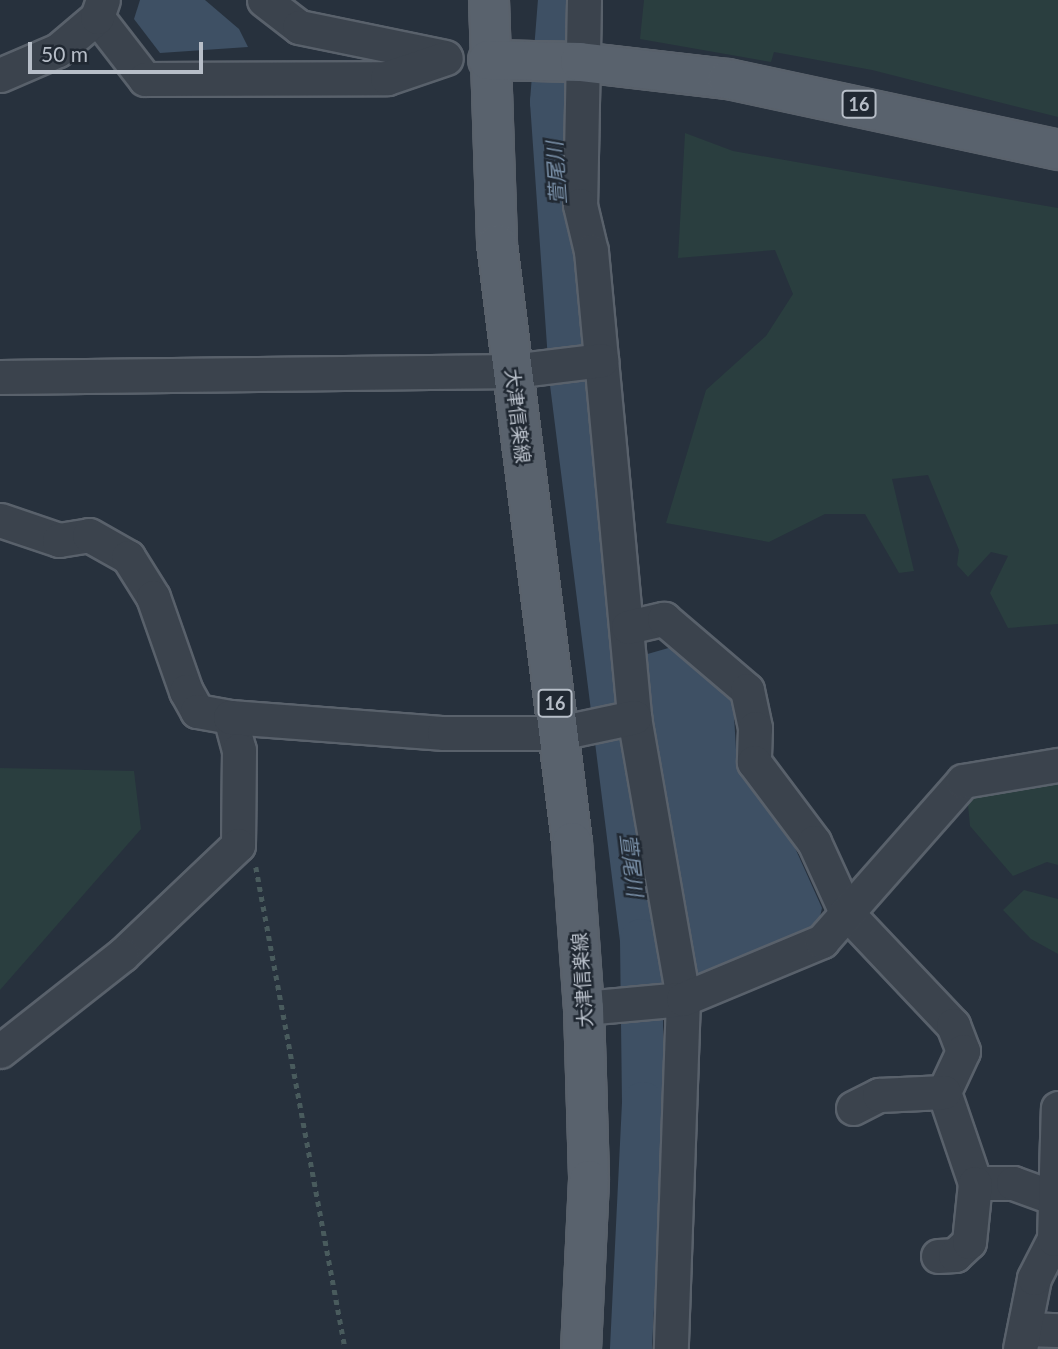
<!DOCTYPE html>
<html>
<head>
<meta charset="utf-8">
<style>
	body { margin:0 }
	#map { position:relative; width:1058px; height:1349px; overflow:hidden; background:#27313d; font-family:Lato,"Noto Sans JP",sans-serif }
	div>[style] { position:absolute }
	.green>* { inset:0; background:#2a3e3f }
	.water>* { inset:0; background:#3e5064 }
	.river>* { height:42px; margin:-21px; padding:0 21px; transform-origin:21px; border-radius:21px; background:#3e5064 }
	.path>* { height:4.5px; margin-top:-2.25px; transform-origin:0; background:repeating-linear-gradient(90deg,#495b5d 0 5px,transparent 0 10px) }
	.roads { filter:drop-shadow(2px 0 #59616b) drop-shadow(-2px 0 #59616b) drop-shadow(0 2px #59616b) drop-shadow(0 -2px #59616b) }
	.minor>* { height:33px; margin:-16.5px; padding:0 16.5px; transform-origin:16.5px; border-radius:16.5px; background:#3b434d }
	.major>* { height:38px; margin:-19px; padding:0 19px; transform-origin:19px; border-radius:19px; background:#59626d }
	span { translate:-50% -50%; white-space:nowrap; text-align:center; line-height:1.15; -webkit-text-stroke:5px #202832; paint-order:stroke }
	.shield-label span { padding:2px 5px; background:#202832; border:2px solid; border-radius:5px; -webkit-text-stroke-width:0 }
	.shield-label { font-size:18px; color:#b7bec8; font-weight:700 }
	.street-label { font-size:19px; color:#b7bec8 }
	.water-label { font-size:21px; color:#7a90a8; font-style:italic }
	.scale { position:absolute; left:28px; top:42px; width:175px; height:32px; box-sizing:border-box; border:4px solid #b7bec8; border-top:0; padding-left:9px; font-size:21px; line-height:24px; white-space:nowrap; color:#b7bec8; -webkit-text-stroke:5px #202832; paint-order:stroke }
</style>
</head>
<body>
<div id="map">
	<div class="green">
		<div style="clip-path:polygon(644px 0,1058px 0,1058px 117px,872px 70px,774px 52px,771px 62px,640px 39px)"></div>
		<div style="clip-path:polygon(685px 133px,733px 151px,1058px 208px,1058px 624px,1008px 628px,990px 593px,1008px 556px,991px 552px,968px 577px,957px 565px,959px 550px,928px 475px,892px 479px,914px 571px,899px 573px,865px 514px,825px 514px,769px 542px,666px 523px,706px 390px,766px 336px,793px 294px,775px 250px,678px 258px)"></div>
		<div style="clip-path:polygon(1058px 750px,1058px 865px,1047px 862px,1013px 876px,970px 826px,967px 795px)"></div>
		<div style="clip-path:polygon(0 768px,134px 771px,141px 829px,0 990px)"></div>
		<div style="clip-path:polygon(1024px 890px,1058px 899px,1058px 954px,1031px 939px,1003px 910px)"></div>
	</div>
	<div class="water">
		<div style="clip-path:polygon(140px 0,205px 0,239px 29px,248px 47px,160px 53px,134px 19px)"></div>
		<div style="clip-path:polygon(679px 645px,733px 698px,737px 767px,787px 830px,822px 908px,818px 925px,702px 983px,689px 978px,644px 655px)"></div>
	</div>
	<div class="river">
		<div style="left:559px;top:0;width:102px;rotate:94.5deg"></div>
		<div style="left:551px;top:102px;width:245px;rotate:86deg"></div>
		<div style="left:571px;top:384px;width:560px;rotate:82.82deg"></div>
		<div style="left:641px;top:940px;width:163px;rotate:89.3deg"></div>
		<div style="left:643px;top:1103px;width:246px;rotate:92.8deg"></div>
	</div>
	<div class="path">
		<div style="left:256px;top:867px;width:490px;rotate:79.5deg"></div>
	</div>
	<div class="roads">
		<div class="minor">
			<div style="left:264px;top:0;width:44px;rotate:37.6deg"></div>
			<div style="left:299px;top:27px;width:149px;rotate:11.6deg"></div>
			<div style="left:584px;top:0;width:205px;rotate:91.1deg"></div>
			<div style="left:580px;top:205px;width:47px;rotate:76.6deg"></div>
			<div style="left:591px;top:251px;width:468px;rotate:84.7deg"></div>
			<div style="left:634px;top:717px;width:286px;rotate:80.1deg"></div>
			<div style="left:683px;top:999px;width:350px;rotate:92deg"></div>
			<div style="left:97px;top:17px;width:78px;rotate:52.3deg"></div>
			<div style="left:145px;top:79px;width:242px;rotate:-0.2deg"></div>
			<div style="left:387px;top:78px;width:62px;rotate:-18.7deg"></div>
			<div style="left:0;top:75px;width:63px;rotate:-23.3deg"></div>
			<div style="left:58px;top:50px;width:51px;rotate:-40.2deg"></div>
			<div style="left:97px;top:17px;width:18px;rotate:-71deg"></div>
			<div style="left:0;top:377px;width:512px;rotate:-0.67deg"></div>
			<div style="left:512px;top:371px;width:90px;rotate:-7deg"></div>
			<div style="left:0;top:520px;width:62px;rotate:18.7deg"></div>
			<div style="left:59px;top:540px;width:30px;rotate:-9deg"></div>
			<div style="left:89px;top:535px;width:45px;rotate:29.4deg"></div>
			<div style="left:128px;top:557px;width:47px;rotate:58deg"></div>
			<div style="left:153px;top:597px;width:100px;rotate:70.7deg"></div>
			<div style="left:186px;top:691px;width:23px;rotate:61deg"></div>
			<div style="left:197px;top:711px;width:34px;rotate:10deg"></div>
			<div style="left:230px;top:717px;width:34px;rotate:75deg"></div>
			<div style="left:239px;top:750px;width:95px;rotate:90.6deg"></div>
			<div style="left:238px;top:845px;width:160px;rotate:136.5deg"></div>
			<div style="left:122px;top:955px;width:155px;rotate:141.8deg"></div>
			<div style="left:628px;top:627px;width:37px;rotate:-13deg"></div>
			<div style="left:664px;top:619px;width:109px;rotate:40.5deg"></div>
			<div style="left:747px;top:690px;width:39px;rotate:78deg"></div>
			<div style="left:755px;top:728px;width:34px;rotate:92deg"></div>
			<div style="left:754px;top:762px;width:100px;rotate:53.1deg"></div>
			<div style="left:814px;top:842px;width:77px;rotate:65.4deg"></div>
			<div style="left:846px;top:912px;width:156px;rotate:46.6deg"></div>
			<div style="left:953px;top:1025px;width:28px;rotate:69deg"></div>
			<div style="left:963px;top:1051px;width:45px;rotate:114.9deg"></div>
			<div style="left:944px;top:1092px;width:96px;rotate:71.2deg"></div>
			<div style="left:975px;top:1183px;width:38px"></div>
			<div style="left:1013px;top:1183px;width:47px;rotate:20deg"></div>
			<div style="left:230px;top:717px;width:215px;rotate:4.3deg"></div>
			<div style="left:444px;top:733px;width:115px"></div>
			<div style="left:559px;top:733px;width:77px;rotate:-12deg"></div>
			<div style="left:584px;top:1008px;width:99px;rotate:-5.2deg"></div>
			<div style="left:683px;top:999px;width:151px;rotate:-22.6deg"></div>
			<div style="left:822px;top:941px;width:213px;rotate:-48.6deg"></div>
			<div style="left:963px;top:781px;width:96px;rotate:-9.6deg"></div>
			<div style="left:853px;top:1108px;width:29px;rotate:-27deg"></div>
			<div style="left:879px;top:1095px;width:65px;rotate:-2.6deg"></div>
			<div style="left:938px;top:1256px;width:17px;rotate:-3deg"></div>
			<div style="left:955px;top:1255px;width:19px;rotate:-43deg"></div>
			<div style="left:969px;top:1242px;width:59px;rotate:-84.2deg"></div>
			<div style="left:1026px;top:1329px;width:32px;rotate:2deg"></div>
			<div style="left:1020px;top:1349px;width:72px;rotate:-78.8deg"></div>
			<div style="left:1034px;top:1278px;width:44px;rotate:-62.9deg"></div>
			<div style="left:1054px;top:1239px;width:131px;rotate:-88.3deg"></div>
		</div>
		<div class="major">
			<div style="left:489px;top:0;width:244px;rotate:88.1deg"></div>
			<div style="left:497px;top:244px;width:603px;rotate:82.85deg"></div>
			<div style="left:572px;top:842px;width:166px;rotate:85.9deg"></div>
			<div style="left:584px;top:1008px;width:172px;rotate:88.3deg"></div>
			<div style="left:589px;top:1180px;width:169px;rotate:92.7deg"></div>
			<div style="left:488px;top:60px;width:92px;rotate:1.2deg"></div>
			<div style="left:580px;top:62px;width:149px;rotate:6.6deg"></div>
			<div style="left:728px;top:79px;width:338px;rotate:12.1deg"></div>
		</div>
	</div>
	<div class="shield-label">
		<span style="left:859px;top:104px">16</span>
		<span style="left:555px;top:703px">16</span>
	</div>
	<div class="street-label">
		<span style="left:518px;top:416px;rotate:83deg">大津信楽線</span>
		<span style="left:582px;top:980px;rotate:-94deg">大津信楽線</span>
	</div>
	<div class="water-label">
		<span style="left:556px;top:173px;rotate:-94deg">萱尾川</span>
		<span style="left:632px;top:865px;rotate:83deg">萱尾川</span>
	</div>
	<div class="scale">50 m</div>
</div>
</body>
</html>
